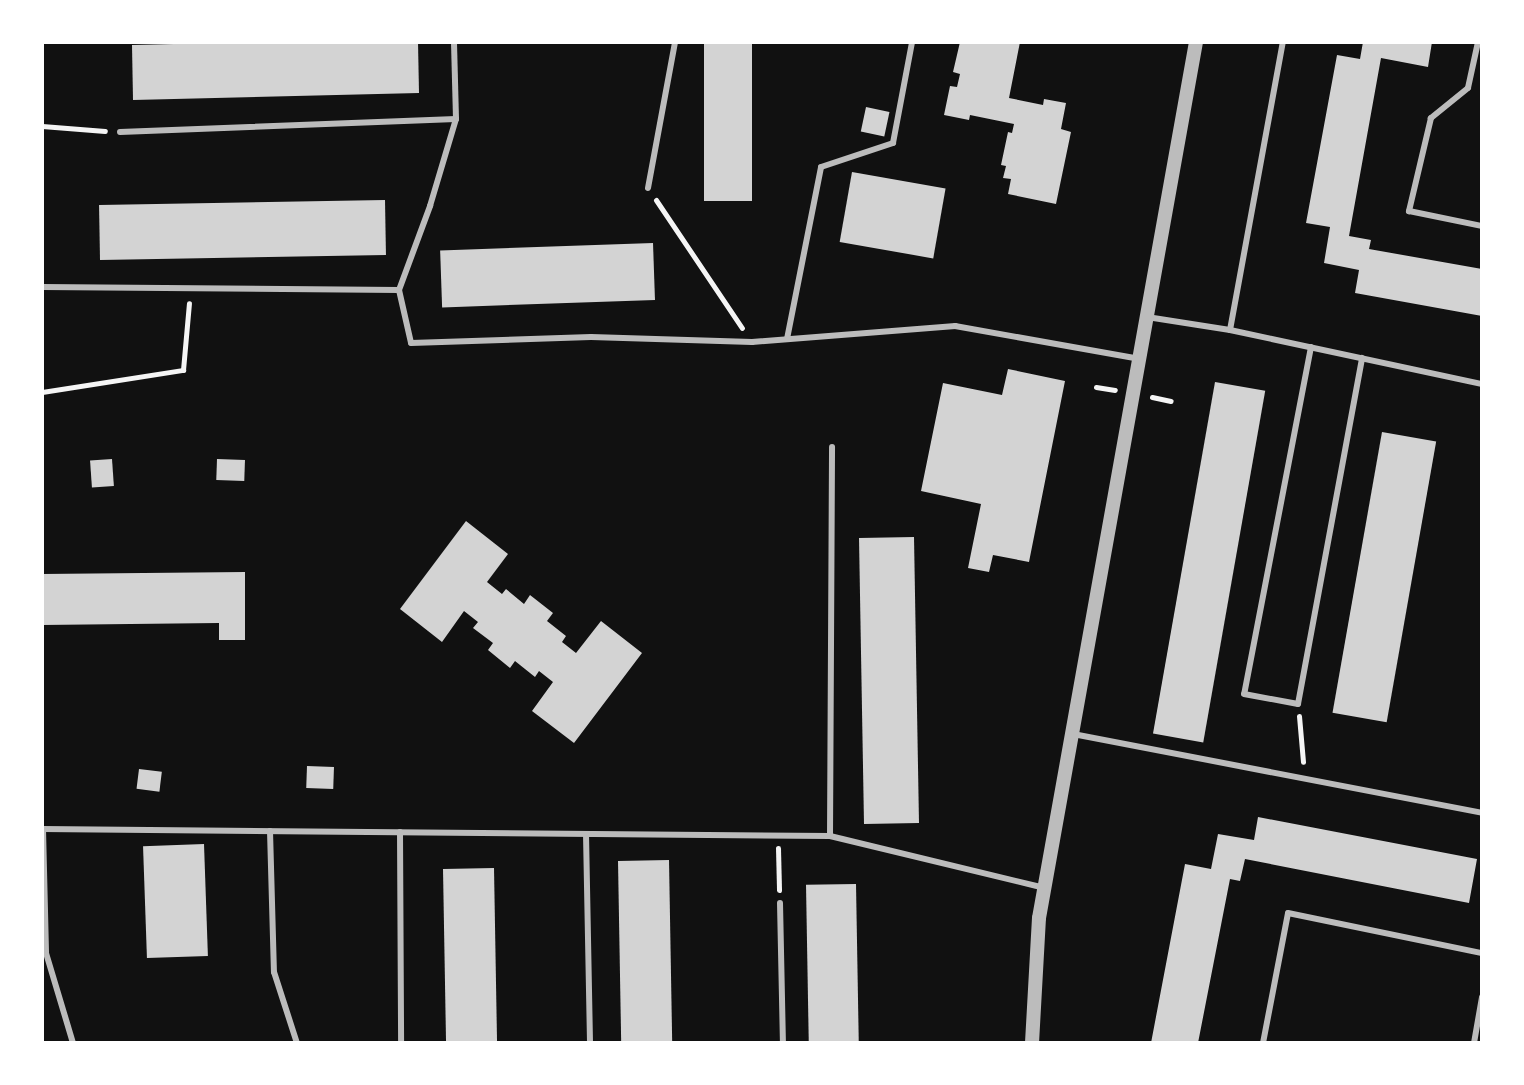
<!DOCTYPE html>
<html>
<head>
<meta charset="utf-8">
<style>
	body { margin:0 }
	#map { position:relative; width:1524px; height:1085px; overflow:hidden; background:#111; font-family:Spectral,serif }
	div>[style] { position:absolute }
	.building>* { inset:0; background:#d3d3d3; transform-origin:0 0 }
	.path>* { height:5px; margin:-2.5px; padding:0 2.5px; transform-origin:2.5px; border-radius:2.5px; background:#f5f5f5 }
	.service>* { height:6px; margin:-3px; padding:0 3px; transform-origin:3px; border-radius:3px; background:#bcbcbc }
	.tertiary>* { height:14px; margin:-7px; padding:0 7px; transform-origin:7px; border-radius:7px; background:#bcbcbc }
	span { translate:-50% -50%; white-space:nowrap; text-align:center; line-height:1.15; -webkit-text-stroke:6px #fff; paint-order:stroke }
	.frame { position:absolute; inset:0; border:44px solid #fff; pointer-events:none }
</style>
</head>
<body>
<div id="map">
	<div class="building">
		<div style="clip-path:polygon(258px 42px,418px 42px,419px 93px,133px 100px,132px 45px)"></div>
		<div style="left:704px;top:42px;width:48px;height:159px"></div>
		<div style="clip-path:polygon(960px 42px,1020px 42px,1009px 98px,1043px 105px,1044px 99px,1066px 103px,1061px 129px,1071px 132px,1056px 204px,1008px 194px,1011px 179px,1003px 178px,1006px 166px,1001px 165px,1008px 132px,1012px 133px,1014px 124px,970px 115px,969px 120px,944px 115px,950px 86px,957px 87px,960px 74px,953px 72px)"></div>
		<div style="clip-path:polygon(1363px 42px,1432px 42px,1428px 67px,1381px 58px,1349px 236px,1371px 240px,1369px 249px,1482px 269px,1482px 316px,1355px 293px,1359px 270px,1324px 263px,1330px 227px,1306px 223px,1337px 55px,1360px 59px)"></div>
		<div style="left:866px;top:107px;width:24px;height:25px;rotate:12deg"></div>
		<div style="left:852px;top:172px;width:95px;height:71px;rotate:10deg"></div>
		<div style="left:385px;top:200px;width:55px;height:286px;rotate:89deg"></div>
		<div style="left:653px;top:243px;width:57px;height:213px;rotate:88deg"></div>
		<div style="clip-path:polygon(1008px 369px,1065px 381px,1029px 562px,993px 555px,989px 572px,968px 568px,981px 504px,921px 491px,943px 383px,1002px 395px)"></div>
		<div style="left:1215px;top:382px;width:51px;height:357px;rotate:10deg"></div>
		<div style="left:1382px;top:432px;width:55px;height:285px;rotate:10deg"></div>
		<div style="left:112px;top:459px;width:27px;height:22px;rotate:86deg"></div>
		<div style="left:217px;top:459px;width:28px;height:21px;rotate:2deg"></div>
		<div style="clip-path:polygon(466px 521px,508px 554px,487px 582px,502px 594px,506px 589px,524px 604px,530px 595px,553px 613px,547px 621px,566px 636px,562px 642px,576px 653px,601px 621px,642px 653px,574px 743px,532px 711px,553px 682px,539px 671px,535px 677px,515px 661px,510px 668px,488px 650px,493px 643px,473px 628px,478px 622px,464px 611px,442px 642px,400px 609px)"></div>
		<div style="left:914px;top:537px;width:286px;height:55px;rotate:89deg"></div>
		<div style="clip-path:polygon(245px 572px,245px 640px,219px 640px,219px 623px,42px 625px,42px 574px)"></div>
		<div style="left:307px;top:766px;width:27px;height:22px;rotate:2deg"></div>
		<div style="left:139px;top:769px;width:23px;height:20px;rotate:7deg"></div>
		<div style="clip-path:polygon(1258px 817px,1477px 859px,1469px 903px,1245px 859px,1240px 881px,1230px 879px,1198px 1043px,1151px 1043px,1185px 864px,1211px 869px,1218px 834px,1254px 840px)"></div>
		<div style="left:204px;top:844px;width:112px;height:61px;rotate:88deg"></div>
		<div style="left:669px;top:860px;width:183px;height:51px;rotate:89deg"></div>
		<div style="left:494px;top:868px;width:175px;height:51px;rotate:89deg"></div>
		<div style="left:856px;top:884px;width:159px;height:50px;rotate:89deg"></div>
	</div>
	<div class="path">
		<div style="left:42px;top:126px;width:63px;rotate:4.5deg"></div>
		<div style="left:656px;top:200px;width:154px;rotate:56.1deg"></div>
		<div style="left:1096px;top:387px;width:19px;rotate:9deg"></div>
		<div style="left:42px;top:392px;width:143px;rotate:-8.9deg"></div>
		<div style="left:183px;top:370px;width:67px;rotate:-84.9deg"></div>
		<div style="left:1152px;top:397px;width:19px;rotate:12deg"></div>
		<div style="left:1299px;top:716px;width:46px;rotate:85deg"></div>
		<div style="left:778px;top:848px;width:42px;rotate:88.6deg"></div>
	</div>
	<div class="service">
		<div style="left:1478px;top:42px;width:47px;rotate:102.3deg"></div>
		<div style="left:1468px;top:88px;width:48px;rotate:141deg"></div>
		<div style="left:1431px;top:118px;width:96px;rotate:103.3deg"></div>
		<div style="left:1409px;top:211px;width:75px;rotate:11.6deg"></div>
		<div style="left:120px;top:132px;width:336px;rotate:-2.2deg"></div>
		<div style="left:648px;top:188px;width:148px;rotate:-79.5deg"></div>
		<div style="left:42px;top:287px;width:357px;rotate:0.5deg"></div>
		<div style="left:399px;top:290px;width:54px;rotate:77.2deg"></div>
		<div style="left:411px;top:343px;width:180px;rotate:-1.9deg"></div>
		<div style="left:591px;top:337px;width:161px;rotate:1.8deg"></div>
		<div style="left:752px;top:342px;width:204px;rotate:-4.5deg"></div>
		<div style="left:955px;top:326px;width:188px;rotate:10.1deg"></div>
		<div style="left:399px;top:290px;width:90px;rotate:-69.7deg"></div>
		<div style="left:430px;top:206px;width:91px;rotate:-73.4deg"></div>
		<div style="left:456px;top:119px;width:77px;rotate:-91.5deg"></div>
		<div style="left:1147px;top:317px;width:84px;rotate:8.9deg"></div>
		<div style="left:1230px;top:330px;width:258px;rotate:12.1deg"></div>
		<div style="left:1230px;top:330px;width:293px;rotate:-79.6deg"></div>
		<div style="left:787px;top:339px;width:175px;rotate:-78.8deg"></div>
		<div style="left:821px;top:167px;width:76px;rotate:-18.4deg"></div>
		<div style="left:893px;top:143px;width:103px;rotate:-79.3deg"></div>
		<div style="left:1311px;top:347px;width:353px;rotate:100.9deg"></div>
		<div style="left:1244px;top:694px;width:55px;rotate:10.5deg"></div>
		<div style="left:1298px;top:704px;width:352px;rotate:-79.5deg"></div>
		<div style="left:1073px;top:734px;width:417px;rotate:10.9deg"></div>
		<div style="left:42px;top:829px;width:788px;rotate:0.51deg"></div>
		<div style="left:830px;top:836px;width:221px;rotate:13.6deg"></div>
		<div style="left:43px;top:829px;width:124px;rotate:88.6deg"></div>
		<div style="left:46px;top:953px;width:94px;rotate:73.3deg"></div>
		<div style="left:270px;top:831px;width:141px;rotate:88.4deg"></div>
		<div style="left:274px;top:972px;width:75px;rotate:72.1deg"></div>
		<div style="left:400px;top:832px;width:211px;rotate:89.7deg"></div>
		<div style="left:586px;top:834px;width:209px;rotate:88.9deg"></div>
		<div style="left:830px;top:836px;width:389px;rotate:-89.7deg"></div>
		<div style="left:780px;top:903px;width:140px;rotate:88.8deg"></div>
		<div style="left:1263px;top:1043px;width:132px;rotate:-79.1deg"></div>
		<div style="left:1288px;top:913px;width:198px;rotate:11.7deg"></div>
		<div style="left:1474px;top:1043px;width:47px;rotate:-80.1deg"></div>
	</div>
	<div class="tertiary">
		<div style="left:1032px;top:1043px;width:125px;rotate:-86.8deg"></div>
		<div style="left:1039px;top:918px;width:890px;rotate:-79.84deg"></div>
	</div>
	<div class="frame"></div>
</div>
</body>
</html>
